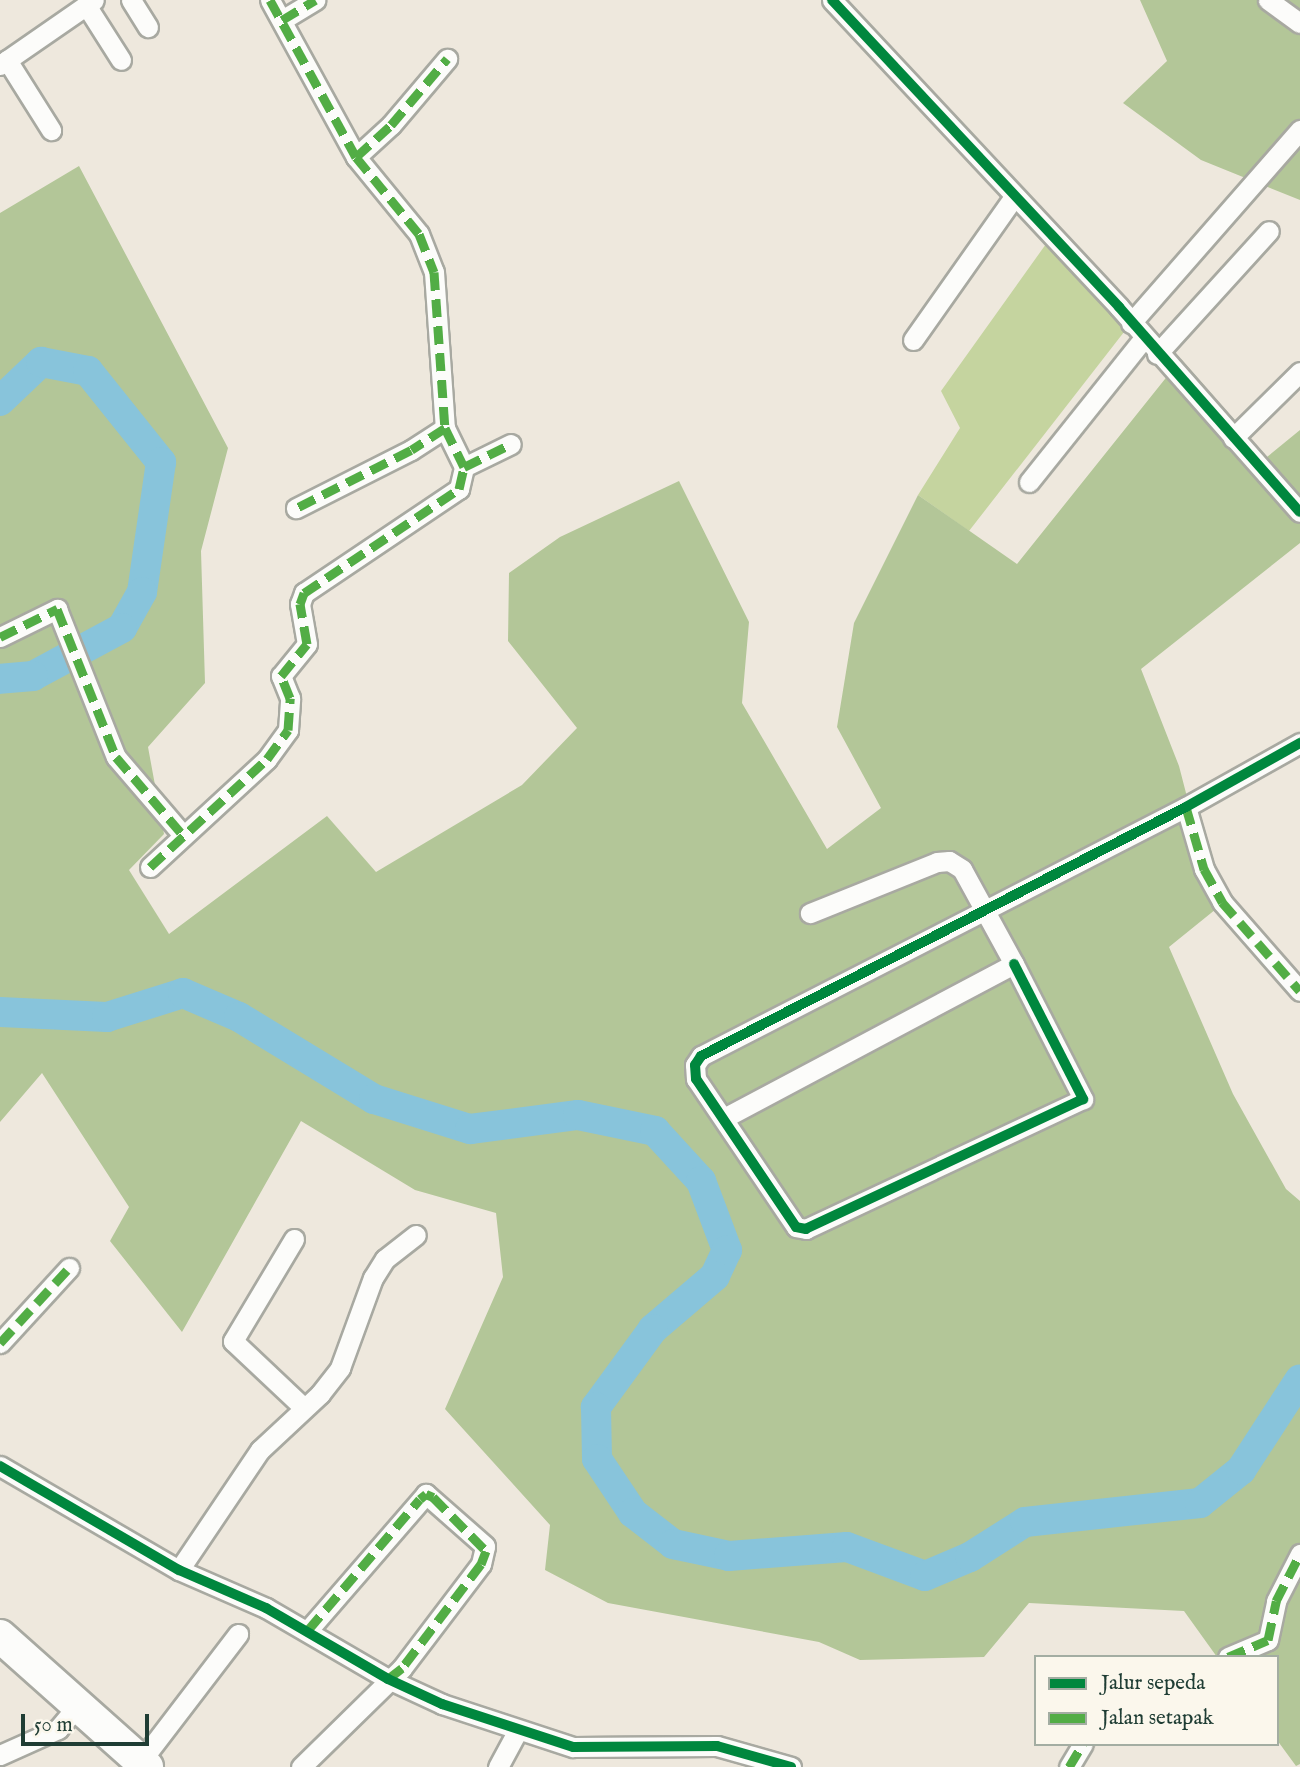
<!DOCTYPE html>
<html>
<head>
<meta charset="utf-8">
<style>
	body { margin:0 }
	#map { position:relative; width:1300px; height:1767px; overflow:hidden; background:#eee8dd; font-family:"IM FELL English",serif }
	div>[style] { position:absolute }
	.green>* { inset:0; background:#c5d49f }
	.forest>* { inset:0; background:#b3c698 }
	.river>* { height:30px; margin:-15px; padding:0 15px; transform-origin:15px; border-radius:15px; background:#88c4db }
	.roads { filter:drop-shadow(2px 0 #a8a9a1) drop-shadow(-2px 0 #a8a9a1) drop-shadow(0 2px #a8a9a1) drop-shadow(0 -2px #a8a9a1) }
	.minor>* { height:19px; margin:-9.5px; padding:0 9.5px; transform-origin:9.5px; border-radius:9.5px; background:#fcfcfa }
	.primary>* { height:32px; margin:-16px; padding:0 16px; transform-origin:16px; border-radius:16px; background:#fcfcfa }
	.quiet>* { height:9px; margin-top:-4.5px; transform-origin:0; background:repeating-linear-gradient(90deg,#52ad45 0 18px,transparent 0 27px) }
	.cycleway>* { height:10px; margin:-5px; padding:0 5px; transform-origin:5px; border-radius:5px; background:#00873e }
	span { translate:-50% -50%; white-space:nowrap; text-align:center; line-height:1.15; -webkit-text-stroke:6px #fbf7ec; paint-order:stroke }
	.legend { position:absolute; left:1034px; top:1655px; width:245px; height:91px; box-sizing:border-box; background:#fbf7ec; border:2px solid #a3ada2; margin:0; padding:9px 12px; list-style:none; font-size:21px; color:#1f3d34 }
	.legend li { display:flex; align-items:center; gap:14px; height:35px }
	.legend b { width:35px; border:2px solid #a3ada2 }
	.scale { position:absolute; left:21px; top:1714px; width:128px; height:32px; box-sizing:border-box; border:4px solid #1f3d34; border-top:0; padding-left:9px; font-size:21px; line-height:24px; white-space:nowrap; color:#1f3d34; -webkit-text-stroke:5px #fbf7ec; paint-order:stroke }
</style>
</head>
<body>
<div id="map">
	<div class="green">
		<div style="clip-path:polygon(1056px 230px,1131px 323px,969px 531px,918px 495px,960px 428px,941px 391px)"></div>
	</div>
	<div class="forest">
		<div style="clip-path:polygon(1140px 0,1300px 0,1300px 200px,1201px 160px,1123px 103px,1167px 61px)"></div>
		<div style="clip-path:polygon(79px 166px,228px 448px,201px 551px,205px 683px,148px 747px,164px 834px,129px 870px,169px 934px,327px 816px,376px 872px,522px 785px,577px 728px,508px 641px,509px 573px,560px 537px,679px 481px,749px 622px,742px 703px,827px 849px,881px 808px,837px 727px,854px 623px,918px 495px,1017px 564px,1181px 359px,1267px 457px,1300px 430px,1300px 543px,1141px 669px,1179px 766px,1216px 909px,1169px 947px,1233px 1094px,1286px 1189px,1300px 1201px,1300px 1764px,1296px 1766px,1277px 1740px,1277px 1657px,1217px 1657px,1184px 1611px,1029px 1603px,984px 1657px,860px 1660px,819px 1642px,608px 1603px,545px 1570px,550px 1525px,445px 1409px,503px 1277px,496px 1213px,415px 1190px,301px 1121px,182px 1332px,110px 1241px,129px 1207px,42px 1073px,0 1122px,0 213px)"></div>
	</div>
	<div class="river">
		<div style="left:0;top:401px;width:57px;rotate:-43.6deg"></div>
		<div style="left:41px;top:362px;width:48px;rotate:10.8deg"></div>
		<div style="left:88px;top:371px;width:117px;rotate:51.3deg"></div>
		<div style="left:161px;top:462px;width:131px;rotate:98.3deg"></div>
		<div style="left:142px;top:592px;width:41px;rotate:119.1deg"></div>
		<div style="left:122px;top:628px;width:101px;rotate:151.7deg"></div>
		<div style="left:33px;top:676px;width:33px;rotate:175deg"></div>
		<div style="left:0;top:1012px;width:107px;rotate:2.7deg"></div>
		<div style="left:107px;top:1017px;width:80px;rotate:-17.5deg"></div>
		<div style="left:183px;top:993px;width:61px;rotate:23.2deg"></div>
		<div style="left:239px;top:1017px;width:158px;rotate:31.3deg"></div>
		<div style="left:374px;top:1099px;width:101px;rotate:17.4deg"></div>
		<div style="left:470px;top:1129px;width:109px;rotate:-7.4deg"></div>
		<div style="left:578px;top:1115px;width:79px;rotate:11.7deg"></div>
		<div style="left:655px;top:1131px;width:68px;rotate:47.4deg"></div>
		<div style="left:701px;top:1181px;width:74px;rotate:69.4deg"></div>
		<div style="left:727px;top:1250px;width:29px;rotate:115deg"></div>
		<div style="left:715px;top:1276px;width:82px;rotate:139.5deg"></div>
		<div style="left:653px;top:1329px;width:97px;rotate:126.2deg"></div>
		<div style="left:596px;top:1407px;width:52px;rotate:88.9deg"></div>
		<div style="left:597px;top:1459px;width:65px;rotate:56.3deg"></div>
		<div style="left:633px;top:1513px;width:51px;rotate:37.8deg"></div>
		<div style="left:673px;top:1544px;width:57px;rotate:12.1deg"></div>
		<div style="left:729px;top:1556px;width:118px;rotate:-4.4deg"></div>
		<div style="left:847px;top:1547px;width:83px;rotate:20.4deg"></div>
		<div style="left:925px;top:1576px;width:49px;rotate:-22.9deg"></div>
		<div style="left:970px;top:1557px;width:65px;rotate:-32.5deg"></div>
		<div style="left:1025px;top:1522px;width:176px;rotate:-6.2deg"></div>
		<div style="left:1200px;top:1503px;width:53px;rotate:-38.8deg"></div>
		<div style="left:1241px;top:1470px;width:108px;rotate:-57deg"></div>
	</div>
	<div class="roads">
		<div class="minor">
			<div style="left:131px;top:0;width:32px;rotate:58deg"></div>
			<div style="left:270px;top:0;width:179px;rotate:61.3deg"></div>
			<div style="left:356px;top:157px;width:99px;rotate:50.7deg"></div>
			<div style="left:419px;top:234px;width:41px;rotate:68.5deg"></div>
			<div style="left:434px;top:272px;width:156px;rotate:86deg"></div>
			<div style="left:445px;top:428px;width:40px;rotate:147.1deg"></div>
			<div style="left:411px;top:450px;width:129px;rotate:153.2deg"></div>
			<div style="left:832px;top:0;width:420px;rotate:46.9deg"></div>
			<div style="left:1119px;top:307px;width:273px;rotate:48.6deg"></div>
			<div style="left:1268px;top:0;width:39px;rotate:36deg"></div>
			<div style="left:86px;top:5px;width:65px;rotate:57.5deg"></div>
			<div style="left:282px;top:20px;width:39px;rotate:-31deg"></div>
			<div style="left:7px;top:60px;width:83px;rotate:57.8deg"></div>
			<div style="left:0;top:65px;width:114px;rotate:-34.7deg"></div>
			<div style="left:356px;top:157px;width:47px;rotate:-42.4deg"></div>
			<div style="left:391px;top:125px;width:87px;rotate:-49.7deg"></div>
			<div style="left:1131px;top:323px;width:257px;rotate:-48.8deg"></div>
			<div style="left:913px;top:340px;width:175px;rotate:-54.8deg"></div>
			<div style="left:1157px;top:354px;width:166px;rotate:-47.7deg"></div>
			<div style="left:445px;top:428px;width:43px;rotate:64deg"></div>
			<div style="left:464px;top:467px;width:52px;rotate:-26.1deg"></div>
			<div style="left:1233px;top:438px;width:94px;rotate:-44.6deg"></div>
			<div style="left:1029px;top:482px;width:184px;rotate:-51.4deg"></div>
			<div style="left:0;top:637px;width:64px;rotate:-26.2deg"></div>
			<div style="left:57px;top:609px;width:159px;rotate:68.3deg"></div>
			<div style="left:116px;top:757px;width:101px;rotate:49.4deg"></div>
			<div style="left:1186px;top:807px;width:65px;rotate:73.8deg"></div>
			<div style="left:1204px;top:869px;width:38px;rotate:61deg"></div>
			<div style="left:1222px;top:902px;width:118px;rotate:48.8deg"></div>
			<div style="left:150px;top:867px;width:159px;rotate:-42.7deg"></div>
			<div style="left:267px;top:759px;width:36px;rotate:-54deg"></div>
			<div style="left:288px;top:730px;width:32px;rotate:-86deg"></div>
			<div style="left:290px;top:698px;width:24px;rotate:-112deg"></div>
			<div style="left:281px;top:676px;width:41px;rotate:-50.9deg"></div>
			<div style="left:307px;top:644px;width:41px;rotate:-99.9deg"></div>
			<div style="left:300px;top:604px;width:12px;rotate:-70deg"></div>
			<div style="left:304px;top:593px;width:187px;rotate:-33.9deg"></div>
			<div style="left:459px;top:489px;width:23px;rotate:-77deg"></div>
			<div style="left:1014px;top:964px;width:152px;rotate:62.9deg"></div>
			<div style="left:1083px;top:1099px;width:306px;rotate:154.9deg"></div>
			<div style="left:806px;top:1229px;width:10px;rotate:-169deg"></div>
			<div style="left:796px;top:1227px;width:179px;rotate:-124deg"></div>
			<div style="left:696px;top:1079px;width:14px;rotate:-94deg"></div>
			<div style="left:695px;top:1065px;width:11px;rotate:-56deg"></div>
			<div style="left:701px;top:1056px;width:545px;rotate:-27.18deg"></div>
			<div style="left:1186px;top:807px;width:131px;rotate:-29.3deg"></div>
			<div style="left:724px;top:1118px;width:328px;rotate:-28deg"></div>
			<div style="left:1014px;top:964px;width:108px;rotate:-118.7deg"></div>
			<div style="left:962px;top:869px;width:15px;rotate:-148deg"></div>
			<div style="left:949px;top:861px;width:12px;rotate:175deg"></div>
			<div style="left:937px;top:862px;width:137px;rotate:158.1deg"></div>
			<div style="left:294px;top:1239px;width:119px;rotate:120.9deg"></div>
			<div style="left:233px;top:1341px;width:96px;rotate:43.3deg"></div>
			<div style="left:0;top:1343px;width:102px;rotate:-47.4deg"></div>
			<div style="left:0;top:1466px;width:207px;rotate:30.2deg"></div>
			<div style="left:179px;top:1570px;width:95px;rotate:23.6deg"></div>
			<div style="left:266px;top:1608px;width:141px;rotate:30.2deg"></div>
			<div style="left:388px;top:1679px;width:60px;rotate:24.8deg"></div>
			<div style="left:442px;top:1704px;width:138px;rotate:18.2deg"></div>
			<div style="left:573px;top:1747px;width:144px;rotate:-0.4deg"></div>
			<div style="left:717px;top:1746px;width:77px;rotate:15.8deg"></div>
			<div style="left:179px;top:1570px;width:145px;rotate:-56deg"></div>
			<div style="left:260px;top:1450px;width:82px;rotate:-43deg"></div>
			<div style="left:320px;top:1394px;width:33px;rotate:-52deg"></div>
			<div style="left:340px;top:1368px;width:96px;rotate:-69.9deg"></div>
			<div style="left:373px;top:1278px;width:22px;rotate:-58deg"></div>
			<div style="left:385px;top:1259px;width:39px;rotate:-38deg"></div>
			<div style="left:1228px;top:1657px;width:43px;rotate:-23deg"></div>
			<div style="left:1268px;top:1640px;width:40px;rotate:-78deg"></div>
			<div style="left:1276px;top:1601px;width:53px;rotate:-62.9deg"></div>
			<div style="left:0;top:1755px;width:64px;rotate:-24.1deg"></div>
			<div style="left:58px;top:1729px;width:30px;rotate:-50deg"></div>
			<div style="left:141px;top:1761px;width:160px;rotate:-52.6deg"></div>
			<div style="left:301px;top:1767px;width:141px;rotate:-44.4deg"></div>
			<div style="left:402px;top:1668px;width:131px;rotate:-52.8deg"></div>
			<div style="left:481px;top:1564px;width:18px;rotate:-77deg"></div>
			<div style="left:485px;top:1546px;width:79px;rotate:-138.6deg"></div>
			<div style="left:426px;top:1494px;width:180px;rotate:130.9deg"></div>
			<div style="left:498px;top:1767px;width:42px;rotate:-61.6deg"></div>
			<div style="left:1069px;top:1767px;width:27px;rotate:-59deg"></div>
		</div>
		<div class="primary">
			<div style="left:0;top:1636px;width:197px;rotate:41.7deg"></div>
		</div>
	</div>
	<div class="quiet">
		<div style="left:270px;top:0;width:179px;rotate:61.3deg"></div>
		<div style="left:356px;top:157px;width:99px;rotate:50.7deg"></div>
		<div style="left:419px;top:234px;width:41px;rotate:68.5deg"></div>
		<div style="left:434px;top:272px;width:156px;rotate:86deg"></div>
		<div style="left:445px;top:428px;width:40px;rotate:147.1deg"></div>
		<div style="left:411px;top:450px;width:129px;rotate:153.2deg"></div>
		<div style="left:282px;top:20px;width:39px;rotate:-31deg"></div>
		<div style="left:356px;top:157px;width:47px;rotate:-42.4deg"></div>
		<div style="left:391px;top:125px;width:87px;rotate:-49.7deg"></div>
		<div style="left:445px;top:428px;width:43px;rotate:64deg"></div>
		<div style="left:464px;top:467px;width:52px;rotate:-26.1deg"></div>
		<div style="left:0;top:637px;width:64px;rotate:-26.2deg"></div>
		<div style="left:57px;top:609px;width:159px;rotate:68.3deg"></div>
		<div style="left:116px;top:757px;width:101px;rotate:49.4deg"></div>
		<div style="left:1186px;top:807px;width:65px;rotate:73.8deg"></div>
		<div style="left:1204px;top:869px;width:38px;rotate:61deg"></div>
		<div style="left:1222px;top:902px;width:118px;rotate:48.8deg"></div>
		<div style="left:150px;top:867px;width:159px;rotate:-42.7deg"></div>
		<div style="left:267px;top:759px;width:36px;rotate:-54deg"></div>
		<div style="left:288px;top:730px;width:32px;rotate:-86deg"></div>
		<div style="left:290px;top:698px;width:24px;rotate:-112deg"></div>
		<div style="left:281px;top:676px;width:41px;rotate:-50.9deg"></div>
		<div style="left:307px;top:644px;width:41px;rotate:-99.9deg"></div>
		<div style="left:300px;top:604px;width:12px;rotate:-70deg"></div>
		<div style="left:304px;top:593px;width:187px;rotate:-33.9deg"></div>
		<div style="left:459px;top:489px;width:23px;rotate:-77deg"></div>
		<div style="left:0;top:1343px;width:102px;rotate:-47.4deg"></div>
		<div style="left:308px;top:1630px;width:172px;rotate:-49.5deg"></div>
		<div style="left:420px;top:1499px;width:8px;rotate:-40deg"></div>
		<div style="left:426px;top:1494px;width:8px;rotate:23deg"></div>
		<div style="left:433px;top:1497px;width:76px;rotate:45.5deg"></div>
		<div style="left:486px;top:1551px;width:14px;rotate:111deg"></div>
		<div style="left:481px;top:1564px;width:131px;rotate:127.2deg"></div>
		<div style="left:402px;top:1668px;width:18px;rotate:142deg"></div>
		<div style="left:1228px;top:1657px;width:43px;rotate:-23deg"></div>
		<div style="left:1268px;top:1640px;width:40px;rotate:-78deg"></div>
		<div style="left:1276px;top:1601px;width:53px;rotate:-62.9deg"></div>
		<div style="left:1069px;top:1767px;width:27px;rotate:-59deg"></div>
	</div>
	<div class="cycleway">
		<div style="left:832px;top:0;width:420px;rotate:46.9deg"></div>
		<div style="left:1119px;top:307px;width:273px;rotate:48.6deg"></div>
		<div style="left:1014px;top:964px;width:152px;rotate:62.9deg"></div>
		<div style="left:1083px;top:1099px;width:306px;rotate:154.9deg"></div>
		<div style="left:806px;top:1229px;width:10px;rotate:-169deg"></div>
		<div style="left:796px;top:1227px;width:179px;rotate:-124deg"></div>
		<div style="left:696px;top:1079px;width:14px;rotate:-94deg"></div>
		<div style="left:695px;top:1065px;width:11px;rotate:-56deg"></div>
		<div style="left:701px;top:1056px;width:545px;rotate:-27.18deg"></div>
		<div style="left:1186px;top:807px;width:131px;rotate:-29.3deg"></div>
		<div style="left:0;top:1466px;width:207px;rotate:30.2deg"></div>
		<div style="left:179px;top:1570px;width:95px;rotate:23.6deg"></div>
		<div style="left:266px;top:1608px;width:141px;rotate:30.2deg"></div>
		<div style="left:388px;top:1679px;width:60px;rotate:24.8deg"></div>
		<div style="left:442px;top:1704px;width:138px;rotate:18.2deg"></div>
		<div style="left:573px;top:1747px;width:144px;rotate:-0.4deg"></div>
		<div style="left:717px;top:1746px;width:77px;rotate:15.8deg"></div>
	</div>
	<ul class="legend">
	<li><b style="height:9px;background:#00873e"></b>Jalur sepeda</li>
	<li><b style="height:9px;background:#52ad45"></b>Jalan setapak</li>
	</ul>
	<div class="scale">50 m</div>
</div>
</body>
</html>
